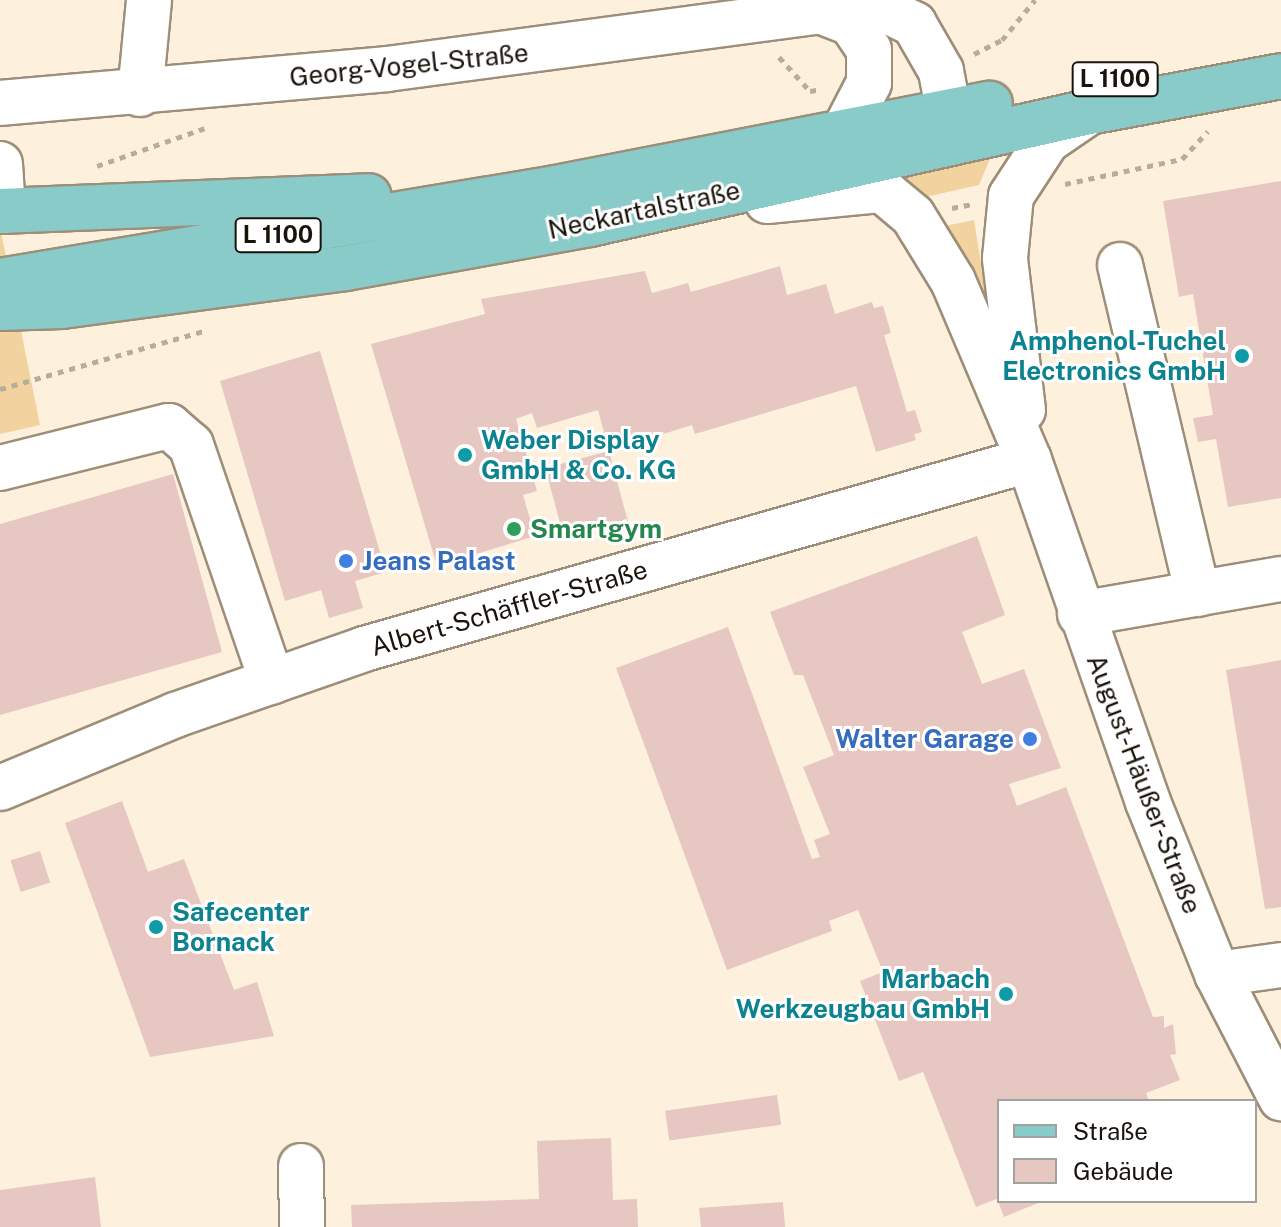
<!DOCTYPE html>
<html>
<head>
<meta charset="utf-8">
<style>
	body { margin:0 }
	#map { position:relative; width:1281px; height:1227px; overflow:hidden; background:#fdf1de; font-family:"Public Sans",sans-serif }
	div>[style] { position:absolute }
	.green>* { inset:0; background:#f2d29f }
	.building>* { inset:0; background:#e6c7c1; transform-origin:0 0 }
	.path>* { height:5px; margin-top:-2.5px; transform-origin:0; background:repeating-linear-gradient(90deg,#b7ad9d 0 6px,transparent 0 12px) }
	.roads { filter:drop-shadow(2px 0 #9d8e79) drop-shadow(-2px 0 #9d8e79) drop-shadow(0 2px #9d8e79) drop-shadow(0 -2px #9d8e79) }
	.minor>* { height:44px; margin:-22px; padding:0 22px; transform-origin:22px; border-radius:22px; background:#fff }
	.major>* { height:44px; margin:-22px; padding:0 22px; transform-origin:22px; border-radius:22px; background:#88cbc9 }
	.dots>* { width:22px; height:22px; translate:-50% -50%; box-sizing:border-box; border:4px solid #fff; border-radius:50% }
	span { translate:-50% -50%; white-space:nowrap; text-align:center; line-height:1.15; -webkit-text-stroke:6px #fff; paint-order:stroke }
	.shield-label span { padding:2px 6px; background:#fff; border:2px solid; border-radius:6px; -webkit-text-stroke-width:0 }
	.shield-label { font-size:24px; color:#19130b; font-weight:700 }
	.street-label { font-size:26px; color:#19130b }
	.culture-label { font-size:26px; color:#0d838f; font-weight:700 }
	.right { translate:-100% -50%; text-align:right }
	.left { translate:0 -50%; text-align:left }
	.leisure-label { font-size:26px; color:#27864d; font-weight:700 }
	.shop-label { font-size:26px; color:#366cbe; font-weight:700 }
	.legend { position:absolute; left:997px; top:1099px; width:260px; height:104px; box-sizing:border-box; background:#fff; border:2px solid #a3a19d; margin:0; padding:10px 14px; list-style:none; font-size:24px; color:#19130b }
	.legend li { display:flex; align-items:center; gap:16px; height:40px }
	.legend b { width:40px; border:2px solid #a3a19d }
</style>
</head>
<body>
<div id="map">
	<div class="green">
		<div style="clip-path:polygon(992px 154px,979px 185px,921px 198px,893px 173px)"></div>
		<div style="clip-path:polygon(974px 220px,988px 307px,940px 227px)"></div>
		<div style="clip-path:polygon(0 227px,40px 425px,0 434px)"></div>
	</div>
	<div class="building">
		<div style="clip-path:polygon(1281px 181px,1281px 498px,1228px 507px,1216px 439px,1198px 442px,1193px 418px,1213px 415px,1193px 294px,1179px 297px,1163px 201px)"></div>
		<div style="clip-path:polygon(780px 266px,787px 295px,826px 284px,835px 314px,872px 302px,874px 308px,883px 306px,891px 333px,884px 335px,907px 412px,915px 410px,922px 432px,914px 434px,916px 440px,876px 452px,856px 386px,695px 434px,692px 425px,609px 451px,598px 410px,537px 428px,532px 413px,516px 419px,537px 491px,523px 495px,535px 536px,437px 566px,371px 344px,485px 314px,481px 299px,645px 271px,652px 293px,688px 283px,691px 292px)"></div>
		<div style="clip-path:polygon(320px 351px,386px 572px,355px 581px,363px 608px,329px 618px,321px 590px,285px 601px,220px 381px)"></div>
		<div style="left:609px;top:451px;width:72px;height:66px;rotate:75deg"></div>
		<div style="clip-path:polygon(173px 474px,222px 652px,0 715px,0 524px)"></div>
		<div style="clip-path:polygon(977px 536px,1005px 615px,962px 632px,982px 684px,1024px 669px,1061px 768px,1009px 784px,1017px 806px,1066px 787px,1153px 1017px,1164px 1016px,1164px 1028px,1173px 1024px,1176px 1054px,1170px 1055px,1180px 1080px,1146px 1093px,1149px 1101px,999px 1101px,999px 1198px,976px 1207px,923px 1072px,899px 1081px,860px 981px,883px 972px,858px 910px,829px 921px,832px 931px,727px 970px,616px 668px,728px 627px,812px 859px,820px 857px,814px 840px,830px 834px,803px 767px,834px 755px,803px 675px,794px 675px,770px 612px)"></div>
		<div style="clip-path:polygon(1281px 660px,1281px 907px,1265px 909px,1226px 670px)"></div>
		<div style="clip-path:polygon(122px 801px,148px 872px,184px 859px,234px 990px,257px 982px,274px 1036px,150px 1057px,65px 823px)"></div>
		<div style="left:40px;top:851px;width:33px;height:31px;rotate:72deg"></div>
		<div style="left:777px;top:1095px;width:30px;height:113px;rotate:82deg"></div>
		<div style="clip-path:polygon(611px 1138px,613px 1200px,637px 1199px,638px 1227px,352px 1227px,351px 1205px,539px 1199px,537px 1141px)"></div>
		<div style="clip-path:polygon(95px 1177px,101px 1227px,0 1227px,0 1190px)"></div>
		<div style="clip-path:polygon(998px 1201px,1038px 1201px,1038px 1203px,1004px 1217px)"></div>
		<div style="clip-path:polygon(783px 1202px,785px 1227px,701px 1227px,699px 1208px)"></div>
	</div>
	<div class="path">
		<div style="left:974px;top:54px;width:31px;rotate:-27deg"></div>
		<div style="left:1002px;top:40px;width:52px;rotate:-50.5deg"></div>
		<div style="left:779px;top:57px;width:46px;rotate:47.6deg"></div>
		<div style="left:810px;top:91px;width:12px;rotate:-9deg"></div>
		<div style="left:97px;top:166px;width:118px;rotate:-19.4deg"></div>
		<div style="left:1065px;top:184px;width:120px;rotate:-12.1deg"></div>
		<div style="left:1182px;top:159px;width:38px;rotate:-47deg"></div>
		<div style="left:952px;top:208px;width:21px;rotate:-11deg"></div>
		<div style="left:0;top:389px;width:215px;rotate:-15.9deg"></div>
	</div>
	<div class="roads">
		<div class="minor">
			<div style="left:817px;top:10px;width:36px;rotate:21deg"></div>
			<div style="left:851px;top:23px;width:32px;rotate:56deg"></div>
			<div style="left:869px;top:50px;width:33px;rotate:90deg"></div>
			<div style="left:869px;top:83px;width:54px;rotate:117.5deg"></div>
			<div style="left:140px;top:94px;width:94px;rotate:-84.5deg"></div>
			<div style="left:0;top:103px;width:388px;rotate:-5deg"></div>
			<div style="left:387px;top:69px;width:490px;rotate:-7.6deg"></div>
			<div style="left:873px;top:4px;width:46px;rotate:26deg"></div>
			<div style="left:914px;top:24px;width:54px;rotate:60.1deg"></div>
			<div style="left:941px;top:71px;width:71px;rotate:79.5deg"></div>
			<div style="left:0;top:164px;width:47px;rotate:86.3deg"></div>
			<div style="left:767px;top:201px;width:116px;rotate:-5.5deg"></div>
			<div style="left:882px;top:190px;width:40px;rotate:40deg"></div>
			<div style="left:913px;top:216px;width:76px;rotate:58.4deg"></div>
			<div style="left:953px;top:281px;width:194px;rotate:67deg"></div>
			<div style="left:1029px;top:460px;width:362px;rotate:70.8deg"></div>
			<div style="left:1148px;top:802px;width:185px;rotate:68.1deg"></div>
			<div style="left:1217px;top:974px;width:140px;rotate:62.7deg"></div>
			<div style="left:1120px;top:265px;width:338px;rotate:76.7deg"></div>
			<div style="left:1023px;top:410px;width:153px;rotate:-96.8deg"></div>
			<div style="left:1005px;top:258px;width:62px;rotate:-84.5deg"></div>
			<div style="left:1011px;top:196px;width:66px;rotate:-56.8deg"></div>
			<div style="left:1047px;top:141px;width:51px;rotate:-34.6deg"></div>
			<div style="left:0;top:468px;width:174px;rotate:-14deg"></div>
			<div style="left:169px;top:426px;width:29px;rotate:41deg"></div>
			<div style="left:191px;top:445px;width:250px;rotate:71.1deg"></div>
			<div style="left:1080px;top:614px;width:204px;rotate:-9.9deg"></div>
			<div style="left:0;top:788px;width:190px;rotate:-22.6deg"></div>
			<div style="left:175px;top:715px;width:200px;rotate:-19.2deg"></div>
			<div style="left:364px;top:649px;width:691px;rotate:-15.87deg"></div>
			<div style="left:1217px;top:974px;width:65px;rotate:-8deg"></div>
			<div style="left:301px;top:1166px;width:61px;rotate:89.1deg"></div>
		</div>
		<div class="major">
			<div style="left:0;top:211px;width:369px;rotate:-2.3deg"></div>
			<div style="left:0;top:281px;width:564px;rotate:-9.5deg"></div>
			<div style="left:556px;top:188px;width:442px;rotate:-11deg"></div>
			<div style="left:0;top:308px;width:62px;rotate:-1.8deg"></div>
			<div style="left:62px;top:306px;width:287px;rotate:-7.6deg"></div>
			<div style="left:346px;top:268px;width:248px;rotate:-10.2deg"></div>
			<div style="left:590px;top:224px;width:511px;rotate:-12.65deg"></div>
			<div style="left:1089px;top:112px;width:195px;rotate:-10.6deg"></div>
		</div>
	</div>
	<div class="dots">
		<div style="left:1242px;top:356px;background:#0f9aa8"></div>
		<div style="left:465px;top:455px;background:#0f9aa8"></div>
		<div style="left:514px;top:529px;background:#2e9e5b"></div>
		<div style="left:346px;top:561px;background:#3f7fe0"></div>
		<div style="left:1030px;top:739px;background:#3f7fe0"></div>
		<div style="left:156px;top:927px;background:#0f9aa8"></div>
		<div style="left:1006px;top:994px;background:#0f9aa8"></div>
	</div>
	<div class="shield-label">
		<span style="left:1115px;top:79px">L 1100</span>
		<span style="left:278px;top:235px">L 1100</span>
	</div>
	<div class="street-label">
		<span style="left:409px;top:65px;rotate:-6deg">Georg-Vogel-Straße</span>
		<span style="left:644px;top:210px;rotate:-12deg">Neckartalstraße</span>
		<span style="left:509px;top:608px;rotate:-16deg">Albert-Schäffler-Straße</span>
		<span style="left:1144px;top:784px;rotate:69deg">August-Häußer-Straße</span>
	</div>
	<div class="culture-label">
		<span class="right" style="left:1226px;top:356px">Amphenol-Tuchel<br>Electronics GmbH</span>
		<span class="left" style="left:481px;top:455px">Weber Display<br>GmbH &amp; Co. KG</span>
		<span class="left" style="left:172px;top:927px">Safecenter<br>Bornack</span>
		<span class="right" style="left:990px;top:994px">Marbach<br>Werkzeugbau GmbH</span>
	</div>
	<div class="leisure-label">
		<span class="left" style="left:530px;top:529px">Smartgym</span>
	</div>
	<div class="shop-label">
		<span class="left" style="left:362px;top:561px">Jeans Palast</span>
		<span class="right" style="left:1014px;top:739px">Walter Garage</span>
	</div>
	<ul class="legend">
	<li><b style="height:10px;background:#88cbc9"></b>Straße</li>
	<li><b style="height:22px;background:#e6c7c1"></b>Gebäude</li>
	</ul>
</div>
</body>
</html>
